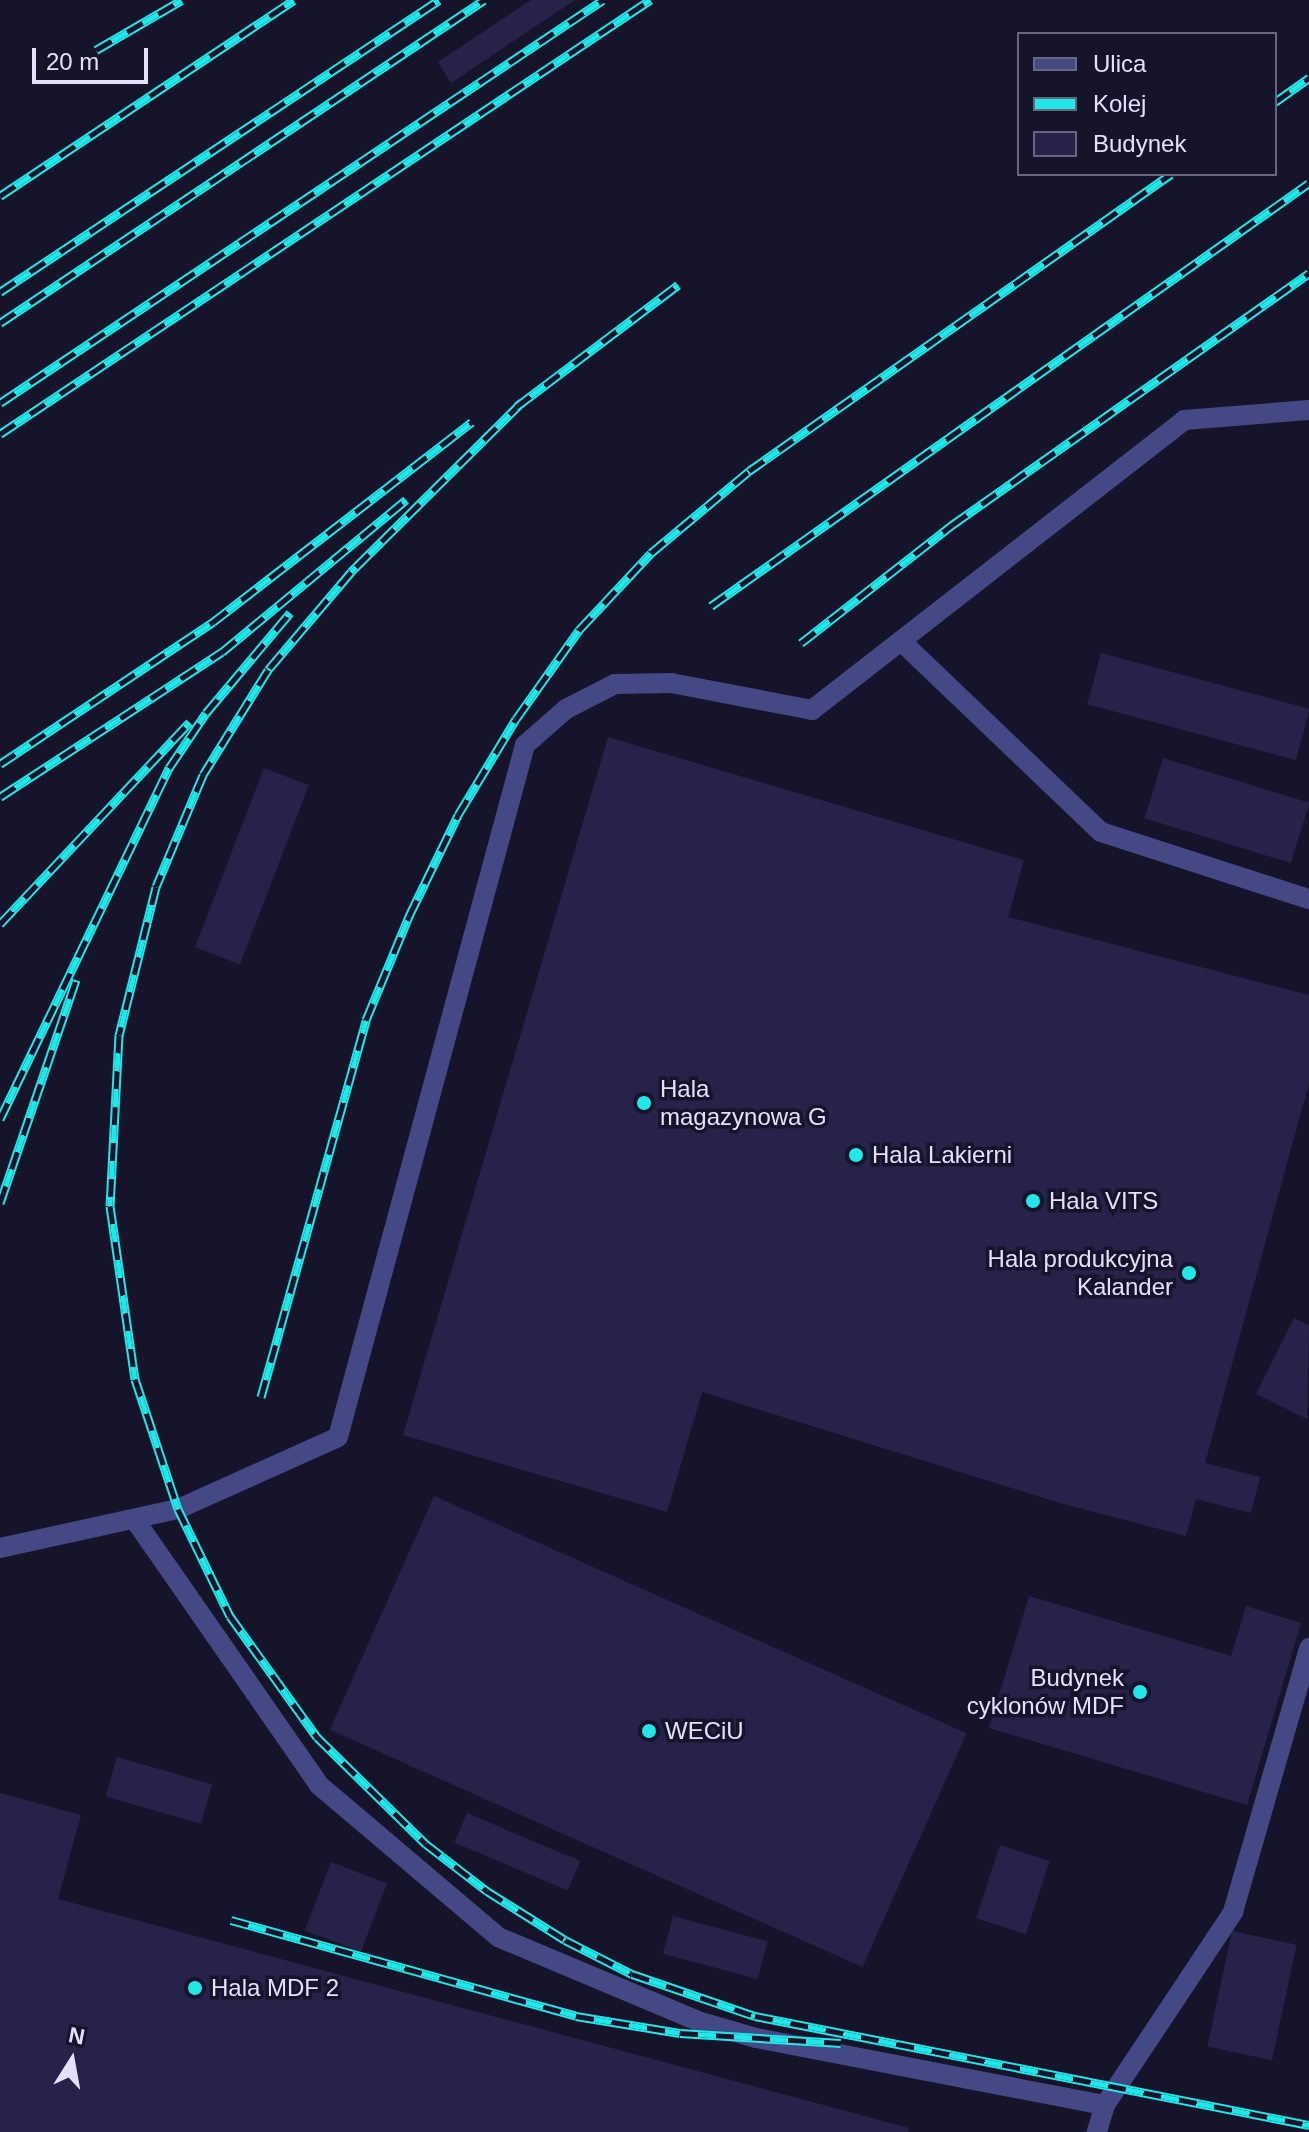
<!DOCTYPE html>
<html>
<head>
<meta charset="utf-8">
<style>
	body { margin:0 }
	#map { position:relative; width:1309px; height:2132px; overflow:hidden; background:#16142b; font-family:Helvetica,sans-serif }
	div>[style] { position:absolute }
	.building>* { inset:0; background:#27224a; transform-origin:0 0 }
	.minor>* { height:20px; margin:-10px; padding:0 10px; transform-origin:10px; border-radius:10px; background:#444885 }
	.rail>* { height:9px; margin-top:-4.5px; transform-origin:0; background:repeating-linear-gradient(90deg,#16142b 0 18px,#21e7e8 0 36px); box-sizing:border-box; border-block:2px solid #21e7e8 }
	.dots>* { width:22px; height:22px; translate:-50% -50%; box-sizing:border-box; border:4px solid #16142b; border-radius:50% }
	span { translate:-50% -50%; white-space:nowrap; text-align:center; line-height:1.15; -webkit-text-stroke:7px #16142b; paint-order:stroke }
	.poi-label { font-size:24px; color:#e2e1fc }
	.left { translate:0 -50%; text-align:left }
	.right { translate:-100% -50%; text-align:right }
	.legend { position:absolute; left:1017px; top:32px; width:260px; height:144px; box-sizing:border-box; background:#16142b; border:2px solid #68667f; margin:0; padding:10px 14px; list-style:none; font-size:24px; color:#e2e1fc }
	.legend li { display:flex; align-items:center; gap:16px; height:40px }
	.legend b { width:40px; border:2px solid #68667f }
	.north { position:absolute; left:32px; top:2020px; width:80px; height:80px; -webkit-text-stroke:6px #16142b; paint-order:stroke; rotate:11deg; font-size:22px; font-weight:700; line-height:32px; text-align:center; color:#e2e1fc }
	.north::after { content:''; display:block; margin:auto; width:28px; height:36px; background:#e2e1fc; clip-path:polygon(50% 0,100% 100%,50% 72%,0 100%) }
	.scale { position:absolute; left:32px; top:48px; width:116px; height:36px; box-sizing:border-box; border:4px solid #e2e1fc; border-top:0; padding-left:10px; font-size:24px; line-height:28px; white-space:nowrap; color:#e2e1fc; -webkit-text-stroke:6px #16142b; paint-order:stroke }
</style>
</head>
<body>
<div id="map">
	<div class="building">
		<div style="clip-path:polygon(531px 0,575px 0,451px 83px,438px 62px)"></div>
		<div style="left:1101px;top:653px;width:216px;height:53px;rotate:15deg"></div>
		<div style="clip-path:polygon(608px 737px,1024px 860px,1008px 917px,1309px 995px,1309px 1083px,1205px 1463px,1260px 1477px,1251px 1513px,1196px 1499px,1186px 1536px,1060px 1503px,702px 1392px,667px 1512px,403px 1435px)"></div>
		<div style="left:1163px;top:758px;width:153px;height:63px;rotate:17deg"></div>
		<div style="left:264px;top:768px;width:48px;height:192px;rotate:21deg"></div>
		<div style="clip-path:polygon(1294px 1318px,1309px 1325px,1307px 1419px,1256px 1394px)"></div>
		<div style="left:434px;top:1496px;width:583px;height:256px;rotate:24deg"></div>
		<div style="clip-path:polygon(1029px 1596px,1231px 1656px,1246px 1606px,1301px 1623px,1247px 1805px,989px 1728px)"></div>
		<div style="left:117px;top:1757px;width:99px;height:41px;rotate:16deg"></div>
		<div style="clip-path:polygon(0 1793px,81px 1815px,58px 1899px,909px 2128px,908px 2132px,0 2132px)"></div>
		<div style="left:467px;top:1813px;width:123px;height:32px;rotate:23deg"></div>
		<div style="left:1000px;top:1845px;width:52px;height:77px;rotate:18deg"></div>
		<div style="left:331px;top:1862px;width:60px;height:73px;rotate:21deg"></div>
		<div style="left:673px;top:1916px;width:98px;height:39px;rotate:15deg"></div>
		<div style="left:1232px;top:1931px;width:66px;height:118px;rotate:12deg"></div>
	</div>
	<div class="minor">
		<div style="left:902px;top:642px;width:275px;rotate:43.7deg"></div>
		<div style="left:1101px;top:832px;width:219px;rotate:17.9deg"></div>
		<div style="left:135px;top:1520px;width:323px;rotate:55.2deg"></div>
		<div style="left:319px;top:1785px;width:235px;rotate:40.3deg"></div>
		<div style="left:498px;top:1937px;width:217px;rotate:22.8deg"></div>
		<div style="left:698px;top:2021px;width:60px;rotate:16.3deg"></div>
		<div style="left:756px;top:2038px;width:355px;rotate:10.9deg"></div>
		<div style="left:1105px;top:2105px;width:28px;rotate:107deg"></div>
		<div style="left:0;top:1548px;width:182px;rotate:-12.4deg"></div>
		<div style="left:178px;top:1509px;width:175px;rotate:-24.2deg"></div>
		<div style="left:338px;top:1437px;width:717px;rotate:-74.88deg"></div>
		<div style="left:525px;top:745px;width:55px;rotate:-41.3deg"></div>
		<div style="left:566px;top:709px;width:55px;rotate:-27deg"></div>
		<div style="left:615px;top:684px;width:56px;rotate:-1deg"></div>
		<div style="left:671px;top:683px;width:144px;rotate:10.8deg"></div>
		<div style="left:812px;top:710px;width:472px;rotate:-37.9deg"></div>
		<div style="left:1184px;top:420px;width:125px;rotate:-4.6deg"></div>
		<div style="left:1105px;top:2105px;width:232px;rotate:-56.4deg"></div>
		<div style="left:1233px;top:1912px;width:275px;rotate:-73.9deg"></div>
	</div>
	<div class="rail">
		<div style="left:96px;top:50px;width:99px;rotate:-30.2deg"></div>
		<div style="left:1275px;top:102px;width:42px;rotate:-35.2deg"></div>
		<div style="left:0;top:196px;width:353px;rotate:-33.7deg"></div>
		<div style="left:0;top:292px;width:527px;rotate:-33.63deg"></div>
		<div style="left:0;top:323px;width:582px;rotate:-33.72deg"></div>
		<div style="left:522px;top:402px;width:241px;rotate:135.2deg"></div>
		<div style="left:351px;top:572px;width:128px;rotate:130.3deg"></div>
		<div style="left:268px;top:670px;width:123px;rotate:121.8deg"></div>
		<div style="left:203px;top:775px;width:121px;rotate:112.8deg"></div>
		<div style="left:156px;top:887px;width:153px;rotate:104deg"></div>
		<div style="left:119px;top:1035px;width:171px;rotate:93deg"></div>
		<div style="left:110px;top:1206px;width:175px;rotate:81.8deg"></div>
		<div style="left:135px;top:1379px;width:137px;rotate:71.7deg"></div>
		<div style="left:178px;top:1509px;width:119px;rotate:64.1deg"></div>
		<div style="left:230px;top:1616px;width:149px;rotate:54.3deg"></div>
		<div style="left:317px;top:1737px;width:153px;rotate:44.5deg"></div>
		<div style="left:426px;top:1844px;width:77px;rotate:37.6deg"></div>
		<div style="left:487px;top:1891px;width:92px;rotate:32.1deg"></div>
		<div style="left:565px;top:1940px;width:75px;rotate:26.9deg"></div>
		<div style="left:632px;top:1974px;width:130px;rotate:18.9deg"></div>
		<div style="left:755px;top:2016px;width:565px;rotate:11.13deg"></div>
		<div style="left:0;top:403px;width:725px;rotate:-33.76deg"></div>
		<div style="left:516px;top:407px;width:203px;rotate:-37deg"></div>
		<div style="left:0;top:434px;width:782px;rotate:-33.73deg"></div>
		<div style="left:711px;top:606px;width:732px;rotate:-35.27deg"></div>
		<div style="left:801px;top:643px;width:192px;rotate:-38deg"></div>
		<div style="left:952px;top:525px;width:437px;rotate:-35.2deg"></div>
		<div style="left:0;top:764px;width:256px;rotate:-33.7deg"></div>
		<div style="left:213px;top:622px;width:327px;rotate:-37.7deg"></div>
		<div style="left:0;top:797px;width:265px;rotate:-33.2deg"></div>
		<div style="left:222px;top:652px;width:239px;rotate:-39.6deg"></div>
		<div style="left:0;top:924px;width:277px;rotate:-46.8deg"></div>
		<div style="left:0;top:1119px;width:390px;rotate:-64.3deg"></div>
		<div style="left:169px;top:768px;width:66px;rotate:-56.1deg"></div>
		<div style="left:206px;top:713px;width:131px;rotate:-50deg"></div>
		<div style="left:0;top:1203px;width:236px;rotate:-71.2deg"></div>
		<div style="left:261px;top:1397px;width:391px;rotate:-74.4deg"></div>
		<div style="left:366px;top:1020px;width:113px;rotate:-67.5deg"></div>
		<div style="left:409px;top:916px;width:112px;rotate:-64.1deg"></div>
		<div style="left:458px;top:815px;width:112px;rotate:-58.9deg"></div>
		<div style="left:516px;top:719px;width:109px;rotate:-54.7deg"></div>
		<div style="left:579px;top:630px;width:105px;rotate:-46.9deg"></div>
		<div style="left:651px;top:553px;width:128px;rotate:-39.9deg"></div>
		<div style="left:749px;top:471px;width:516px;rotate:-35.14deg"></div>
		<div style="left:231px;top:1920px;width:358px;rotate:15.5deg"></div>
		<div style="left:576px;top:2016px;width:105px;rotate:9.3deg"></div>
		<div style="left:680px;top:2033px;width:161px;rotate:3.6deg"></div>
	</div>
	<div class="dots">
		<div style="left:644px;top:1103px;background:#21e7e8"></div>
		<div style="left:856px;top:1155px;background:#21e7e8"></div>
		<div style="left:1033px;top:1201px;background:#21e7e8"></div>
		<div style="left:1189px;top:1273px;background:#21e7e8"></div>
		<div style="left:1140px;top:1692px;background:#21e7e8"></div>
		<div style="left:649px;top:1731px;background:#21e7e8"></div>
		<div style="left:195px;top:1988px;background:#21e7e8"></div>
	</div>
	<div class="poi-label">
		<span class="left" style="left:660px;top:1103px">Hala<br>magazynowa G</span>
		<span class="left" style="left:872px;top:1155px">Hala Lakierni</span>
		<span class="left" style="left:1049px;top:1201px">Hala VITS</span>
		<span class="right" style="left:1173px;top:1273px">Hala produkcyjna<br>Kalander</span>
		<span class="right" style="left:1124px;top:1692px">Budynek<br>cyklonów MDF</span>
		<span class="left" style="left:665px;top:1731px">WECiU</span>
		<span class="left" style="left:211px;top:1988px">Hala MDF 2</span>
	</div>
	<ul class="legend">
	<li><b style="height:10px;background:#444885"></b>Ulica</li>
	<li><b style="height:10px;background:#21e7e8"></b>Kolej</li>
	<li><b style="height:22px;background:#27224a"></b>Budynek</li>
	</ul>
	<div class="north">N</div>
	<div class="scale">20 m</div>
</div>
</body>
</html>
